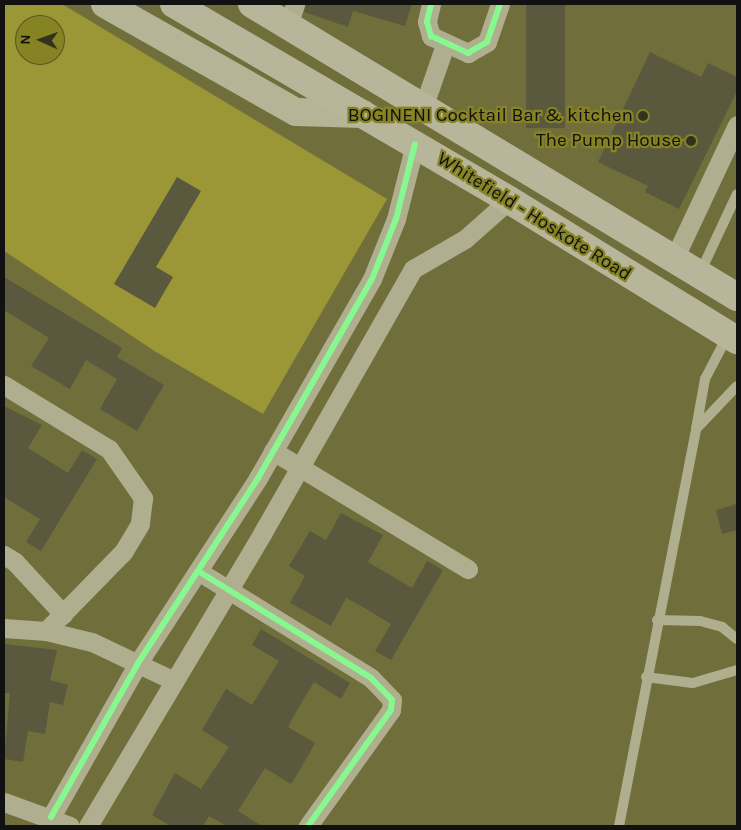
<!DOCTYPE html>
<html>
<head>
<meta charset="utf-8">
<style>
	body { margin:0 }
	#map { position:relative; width:741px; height:830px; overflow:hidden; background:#706e3a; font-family:Karla,sans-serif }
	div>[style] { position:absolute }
	.green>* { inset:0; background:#9b9636 }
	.building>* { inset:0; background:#5a593e; transform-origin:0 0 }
	.lane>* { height:10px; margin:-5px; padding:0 5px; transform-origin:5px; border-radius:5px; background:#afae8e }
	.street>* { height:19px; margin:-9.5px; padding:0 9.5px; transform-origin:9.5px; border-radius:9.5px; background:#afae8e }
	.secondary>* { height:28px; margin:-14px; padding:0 14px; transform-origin:14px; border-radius:14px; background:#b5b496 }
	.primary>* { height:28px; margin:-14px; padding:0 14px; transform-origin:14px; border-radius:14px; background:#b7b69a }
	.cycleway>* { height:6px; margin:-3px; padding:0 3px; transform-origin:3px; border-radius:3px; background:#87f88f }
	.dots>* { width:14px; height:14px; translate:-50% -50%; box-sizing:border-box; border:2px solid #868324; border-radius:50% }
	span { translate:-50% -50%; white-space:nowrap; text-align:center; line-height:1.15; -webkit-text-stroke:4.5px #868324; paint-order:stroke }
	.poi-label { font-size:19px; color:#111 }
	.right { translate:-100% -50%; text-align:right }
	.street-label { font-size:19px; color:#111 }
	.frame { position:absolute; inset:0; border:5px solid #111; pointer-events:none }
	.north { position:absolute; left:15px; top:15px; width:50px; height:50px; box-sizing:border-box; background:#868324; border:1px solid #57551c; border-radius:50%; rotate:272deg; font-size:14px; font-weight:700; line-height:20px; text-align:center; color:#111 }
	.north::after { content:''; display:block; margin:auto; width:18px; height:22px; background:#32321f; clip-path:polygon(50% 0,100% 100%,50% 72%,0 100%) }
</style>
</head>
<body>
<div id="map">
	<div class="green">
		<div style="clip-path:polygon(evenodd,4px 4px,62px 4px,387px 199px,263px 414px,156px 352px,4px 251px,4px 4px,25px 25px,55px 25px,55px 55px,25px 55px,25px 25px)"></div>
	</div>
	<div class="building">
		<div style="clip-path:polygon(306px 4px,412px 4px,405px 26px,353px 11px,348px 27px,304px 12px)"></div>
		<div style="left:526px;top:4px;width:39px;height:124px"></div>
		<div style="clip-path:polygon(650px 52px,701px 77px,708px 63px,737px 77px,737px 91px,679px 209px,645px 192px,648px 186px,598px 162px)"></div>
		<div style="clip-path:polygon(177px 177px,201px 191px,156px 267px,173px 277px,155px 308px,114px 284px)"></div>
		<div style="clip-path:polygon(4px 277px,122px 348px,117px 357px,164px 385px,137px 431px,100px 409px,117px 379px,86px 360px,70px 389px,31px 366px,49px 338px,4px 310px)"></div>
		<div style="clip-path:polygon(4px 406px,42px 425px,28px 448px,68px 473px,82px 450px,97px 459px,41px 551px,26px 542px,40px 519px,4px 497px)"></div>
		<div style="clip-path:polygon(737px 504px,737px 530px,722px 534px,716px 510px)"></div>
		<div style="clip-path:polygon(341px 513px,383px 535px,368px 562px,412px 588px,427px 561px,443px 570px,391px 660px,375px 651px,391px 624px,363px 607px,346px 598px,331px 626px,290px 603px,305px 576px,289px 566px,310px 531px,326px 540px)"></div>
		<div style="clip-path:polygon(261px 629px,350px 683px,341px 699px,314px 682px,297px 710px,288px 727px,315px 743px,301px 768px,291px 784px,265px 768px,238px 811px,262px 826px,227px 826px,209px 816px,203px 826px,171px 826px,152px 815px,175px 773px,201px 789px,229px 747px,202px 730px,226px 689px,252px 705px,279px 661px,252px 645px)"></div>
		<div style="clip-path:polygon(4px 644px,57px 650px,50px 680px,68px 685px,63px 705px,50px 702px,45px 734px,28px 731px,23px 762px,4px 759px,10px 693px,4px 693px)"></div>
	</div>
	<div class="lane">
		<div style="left:700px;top:273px;width:87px;rotate:-64.9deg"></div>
		<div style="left:696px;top:429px;width:51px;rotate:-79.8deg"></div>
		<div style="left:705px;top:379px;width:50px;rotate:-62.4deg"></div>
		<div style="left:657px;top:620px;width:43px;rotate:1.3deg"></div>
		<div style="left:700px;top:621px;width:23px;rotate:15deg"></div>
		<div style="left:722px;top:627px;width:19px;rotate:39deg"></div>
		<div style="left:646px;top:677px;width:47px;rotate:7.3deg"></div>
		<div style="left:693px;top:683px;width:46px;rotate:-16.5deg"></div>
		<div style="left:619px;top:826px;width:404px;rotate:-79deg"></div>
		<div style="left:696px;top:429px;width:59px;rotate:-46.4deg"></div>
	</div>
	<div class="street">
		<div style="left:431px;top:4px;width:18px;rotate:103deg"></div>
		<div style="left:427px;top:22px;width:15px;rotate:74deg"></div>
		<div style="left:431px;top:36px;width:41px;rotate:24.7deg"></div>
		<div style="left:468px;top:53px;width:22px;rotate:-30deg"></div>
		<div style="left:487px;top:42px;width:40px;rotate:-71.1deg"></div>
		<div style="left:288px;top:26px;width:23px;rotate:-72deg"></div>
		<div style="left:423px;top:108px;width:67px;rotate:-70.8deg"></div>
		<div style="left:673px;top:261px;width:150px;rotate:-64.8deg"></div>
		<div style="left:4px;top:385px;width:123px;rotate:31.4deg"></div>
		<div style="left:109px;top:449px;width:60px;rotate:55.2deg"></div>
		<div style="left:143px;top:498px;width:26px;rotate:97deg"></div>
		<div style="left:140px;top:524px;width:33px;rotate:121deg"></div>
		<div style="left:123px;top:552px;width:110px;rotate:134.3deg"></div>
		<div style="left:273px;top:451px;width:228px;rotate:31.2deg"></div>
		<div style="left:4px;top:555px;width:13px;rotate:32deg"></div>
		<div style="left:15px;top:562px;width:71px;rotate:47.3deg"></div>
		<div style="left:198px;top:571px;width:203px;rotate:31.7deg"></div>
		<div style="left:371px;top:678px;width:30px;rotate:46deg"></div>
		<div style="left:392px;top:700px;width:10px;rotate:96deg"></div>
		<div style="left:391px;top:710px;width:143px;rotate:125.6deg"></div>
		<div style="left:4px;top:628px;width:42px;rotate:4.1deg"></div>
		<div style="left:46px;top:631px;width:47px;rotate:13.4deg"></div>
		<div style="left:92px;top:642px;width:91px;rotate:25.4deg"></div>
		<div style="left:4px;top:802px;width:70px;rotate:20deg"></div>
		<div style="left:51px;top:817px;width:177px;rotate:-60.5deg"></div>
		<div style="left:138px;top:663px;width:221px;rotate:-57deg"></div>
		<div style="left:258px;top:478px;width:229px;rotate:-60.2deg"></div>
		<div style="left:372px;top:279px;width:65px;rotate:-68.2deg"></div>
		<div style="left:396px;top:219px;width:77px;rotate:-75.8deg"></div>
		<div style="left:88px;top:826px;width:342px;rotate:-59.2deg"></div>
		<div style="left:263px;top:532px;width:303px;rotate:-60.3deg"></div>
		<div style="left:413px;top:269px;width:60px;rotate:-30deg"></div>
		<div style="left:465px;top:239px;width:59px;rotate:-41.6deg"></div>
	</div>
	<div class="secondary">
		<div style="left:105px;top:4px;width:219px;rotate:29.5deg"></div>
		<div style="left:296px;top:112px;width:67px;rotate:1.7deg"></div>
	</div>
	<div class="primary">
		<div style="left:174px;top:4px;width:388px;rotate:30.3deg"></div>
		<div style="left:509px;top:200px;width:268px;rotate:31.6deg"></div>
		<div style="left:252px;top:4px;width:567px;rotate:31.14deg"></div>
	</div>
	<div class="cycleway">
		<div style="left:431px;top:4px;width:18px;rotate:103deg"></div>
		<div style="left:427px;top:22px;width:15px;rotate:74deg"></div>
		<div style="left:431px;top:36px;width:41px;rotate:24.7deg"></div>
		<div style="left:468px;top:53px;width:22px;rotate:-30deg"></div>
		<div style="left:487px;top:42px;width:40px;rotate:-71.1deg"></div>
		<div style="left:198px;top:571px;width:203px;rotate:31.7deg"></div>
		<div style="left:371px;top:678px;width:30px;rotate:46deg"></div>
		<div style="left:392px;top:700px;width:10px;rotate:96deg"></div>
		<div style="left:391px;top:710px;width:143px;rotate:125.6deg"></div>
		<div style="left:51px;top:817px;width:177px;rotate:-60.5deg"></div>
		<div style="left:138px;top:663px;width:221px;rotate:-57deg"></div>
		<div style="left:258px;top:478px;width:229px;rotate:-60.2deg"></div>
		<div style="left:372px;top:279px;width:65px;rotate:-68.2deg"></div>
		<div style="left:396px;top:219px;width:77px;rotate:-75.8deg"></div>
	</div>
	<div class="dots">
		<div style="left:643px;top:116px;background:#32321f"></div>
		<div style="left:691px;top:141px;background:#32321f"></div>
	</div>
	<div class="poi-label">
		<span class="right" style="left:633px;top:116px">BOGINENI Cocktail Bar &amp; kitchen</span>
		<span class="right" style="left:681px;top:141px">The Pump House</span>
	</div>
	<div class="street-label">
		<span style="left:534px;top:217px;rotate:32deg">Whitefield - Hoskote Road</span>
	</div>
	<div class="frame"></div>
	<div class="north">N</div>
</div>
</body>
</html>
